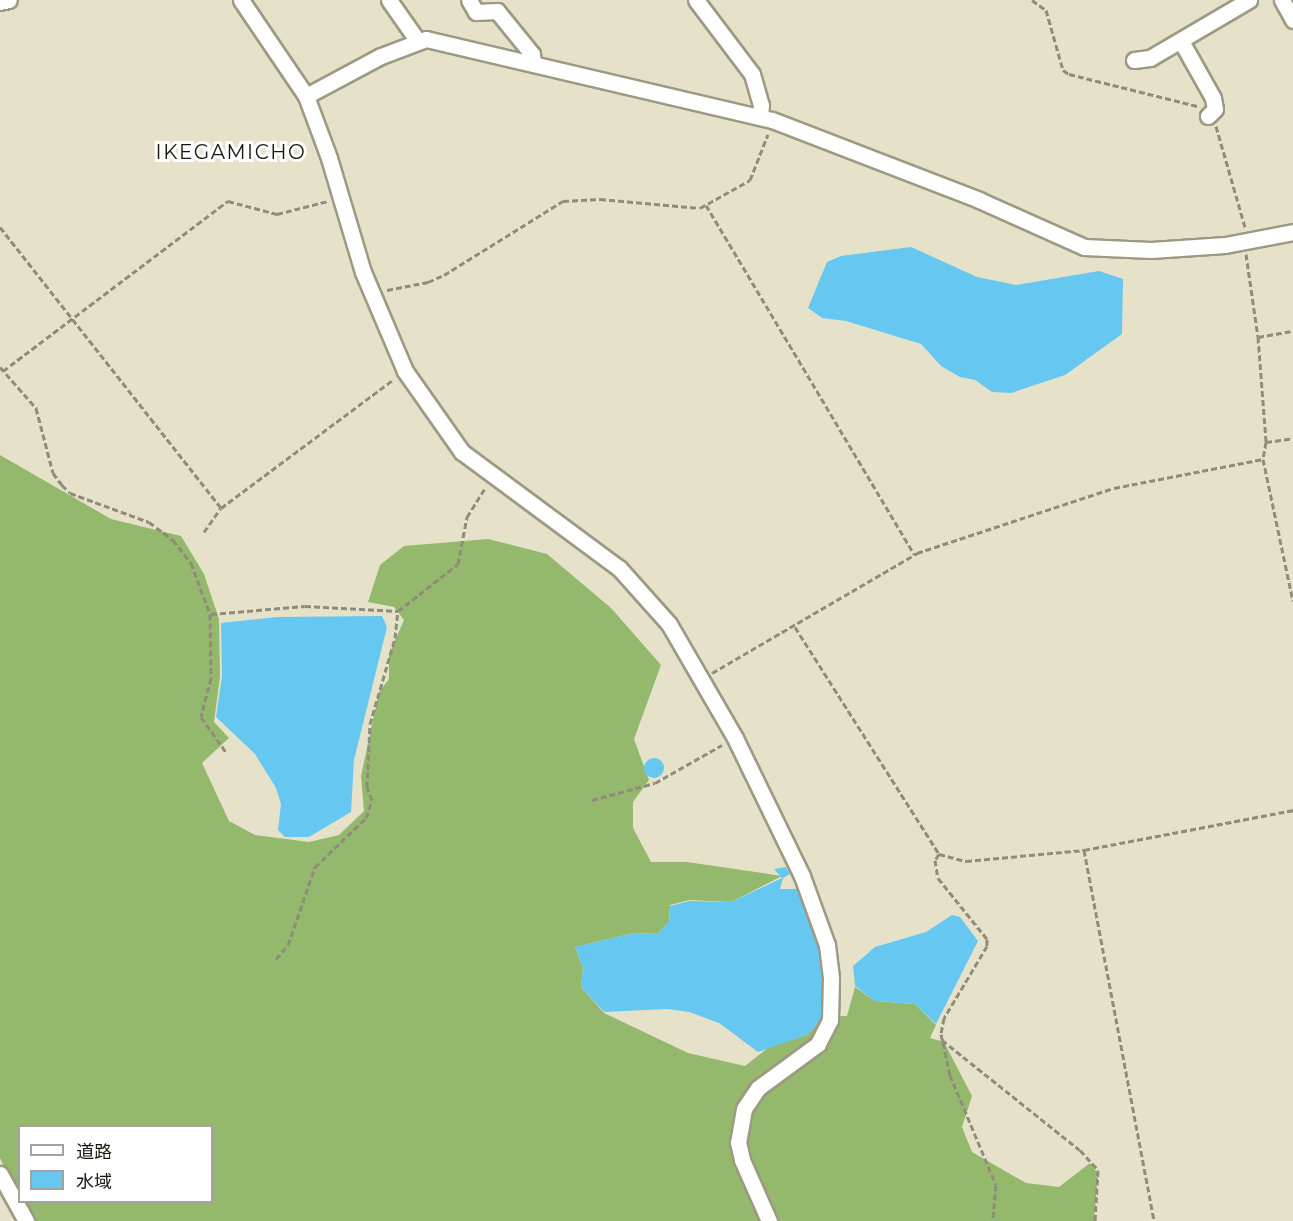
<!DOCTYPE html>
<html>
<head>
<meta charset="utf-8">
<style>
	body { margin:0 }
	#map { position:relative; width:1293px; height:1221px; overflow:hidden; background:#e6e2ca; font-family:Montserrat,"Noto Sans JP",sans-serif }
	div>[style] { position:absolute }
	.forest>* { inset:0; background:#94b86c }
	.water>* { inset:0; background:#66c8f1 }
	.round { border-radius:50% }
	.path>* { height:3px; margin-top:-1.5px; transform-origin:0; background:repeating-linear-gradient(90deg,#8f8c7b 0 6px,transparent 0 9px) }
	.roads { filter:drop-shadow(2px 0 #9d9983) drop-shadow(-2px 0 #9d9983) drop-shadow(0 2px #9d9983) drop-shadow(0 -2px #9d9983) }
	.minor>* { height:15px; margin:-7.5px; padding:0 7.5px; transform-origin:7.5px; border-radius:7.5px; background:#fff }
	span { translate:-50% -50%; white-space:nowrap; text-align:center; line-height:1.15; -webkit-text-stroke:6px #fff; paint-order:stroke }
	.quarter-label { font-size:20px; color:#18170f; letter-spacing:1.5px }
	.legend { position:absolute; left:18px; top:1125px; width:195px; height:78px; box-sizing:border-box; background:#fff; border:2px solid #a3a29f; margin:0; padding:8px 10px; list-style:none; font-size:18px; color:#18170f }
	.legend li { display:flex; align-items:center; gap:12px; height:30px }
	.legend b { width:30px; border:2px solid #a3a29f }
</style>
</head>
<body>
<div id="map">
	<div class="forest">
		<div style="clip-path:polygon(0 455px,111px 519px,181px 536px,204px 574px,219px 619px,220px 677px,214px 722px,229px 738px,202px 763px,229px 821px,255px 835px,309px 842px,339px 835px,364px 811px,361px 776px,379px 692px,389px 679px,389px 654px,404px 620px,394px 607px,368px 602px,380px 565px,404px 546px,488px 539px,547px 554px,611px 608px,661px 665px,634px 739px,649px 780px,633px 802px,633px 828px,651px 862px,687px 862px,782px 876px,731px 902px,689px 900px,670px 905px,669px 922px,657px 934px,634px 933px,575px 947px,583px 968px,581px 987px,604px 1013px,688px 1053px,745px 1066px,769px 1047px,807px 1035px,824px 1016px,847px 1016px,855px 987px,875px 1001px,915px 1004px,936px 1025px,930px 1038px,944px 1042px,972px 1096px,962px 1127px,972px 1152px,1026px 1183px,1059px 1187px,1090px 1163px,1098px 1174px,1094px 1221px,36px 1221px,23px 1202px,212px 1202px,212px 1126px,20px 1126px,19px 1197px,0 1158px)"></div>
	</div>
	<div class="water">
		<div style="clip-path:polygon(911px 247px,977px 277px,1016px 285px,1099px 271px,1123px 279px,1122px 334px,1065px 375px,1011px 393px,992px 392px,975px 380px,960px 377px,941px 366px,921px 344px,846px 321px,822px 318px,808px 308px,827px 262px,841px 256px)"></div>
		<div style="clip-path:polygon(382px 616px,387px 627px,354px 760px,351px 812px,309px 837px,285px 837px,278px 830px,281px 804px,276px 788px,255px 754px,216px 717px,222px 676px,221px 623px,277px 617px)"></div>
		<div class="round" style="left:644px;top:758px;width:20px;height:20px"></div>
		<div style="clip-path:polygon(786px 867px,790px 874px,783px 878px,780px 889px,800px 889px,817px 921px,828px 992px,824px 1016px,807px 1035px,758px 1052px,719px 1023px,689px 1012px,667px 1009px,604px 1012px,581px 987px,583px 968px,575px 947px,634px 933px,657px 934px,669px 922px,670px 906px,689px 901px,731px 902px,782px 878px,774px 869px)"></div>
		<div style="clip-path:polygon(952px 915px,960px 917px,978px 941px,936px 1024px,915px 1004px,875px 1001px,855px 986px,853px 966px,875px 947px,926px 932px)"></div>
	</div>
	<div class="path">
		<div style="left:1032px;top:0;width:17px;rotate:36deg"></div>
		<div style="left:1046px;top:10px;width:62px;rotate:74.2deg"></div>
		<div style="left:1063px;top:70px;width:7px;rotate:34deg"></div>
		<div style="left:1069px;top:74px;width:132px;rotate:14deg"></div>
		<div style="left:1216px;top:126px;width:105px;rotate:74deg"></div>
		<div style="left:706px;top:205px;width:406px;rotate:59.2deg"></div>
		<div style="left:0;top:227px;width:357px;rotate:51.8deg"></div>
		<div style="left:1246px;top:254px;width:84px;rotate:81.8deg"></div>
		<div style="left:1258px;top:337px;width:105px;rotate:85.6deg"></div>
		<div style="left:1266px;top:442px;width:17px;rotate:100deg"></div>
		<div style="left:1263px;top:459px;width:145px;rotate:78.1deg"></div>
		<div style="left:387px;top:290px;width:42px;rotate:-11deg"></div>
		<div style="left:428px;top:282px;width:17px;rotate:-24deg"></div>
		<div style="left:444px;top:275px;width:140px;rotate:-31.9deg"></div>
		<div style="left:563px;top:201px;width:37px;rotate:-3deg"></div>
		<div style="left:600px;top:199px;width:100px;rotate:5.1deg"></div>
		<div style="left:700px;top:208px;width:57px;rotate:-29.2deg"></div>
		<div style="left:750px;top:180px;width:49px;rotate:-68.6deg"></div>
		<div style="left:1258px;top:337px;width:36px;rotate:-10deg"></div>
		<div style="left:0;top:367px;width:55px;rotate:48.7deg"></div>
		<div style="left:36px;top:408px;width:67px;rotate:75.3deg"></div>
		<div style="left:53px;top:473px;width:15px;rotate:53deg"></div>
		<div style="left:62px;top:485px;width:11px;rotate:45deg"></div>
		<div style="left:70px;top:493px;width:84px;rotate:20.2deg"></div>
		<div style="left:149px;top:522px;width:30px;rotate:37deg"></div>
		<div style="left:173px;top:540px;width:29px;rotate:52deg"></div>
		<div style="left:191px;top:563px;width:54px;rotate:69.6deg"></div>
		<div style="left:210px;top:614px;width:64px;rotate:89.1deg"></div>
		<div style="left:211px;top:678px;width:40px;rotate:104.4deg"></div>
		<div style="left:201px;top:717px;width:43px;rotate:54.5deg"></div>
		<div style="left:3px;top:371px;width:282px;rotate:-37.1deg"></div>
		<div style="left:228px;top:201px;width:51px;rotate:14.9deg"></div>
		<div style="left:277px;top:214px;width:53px;rotate:-14.3deg"></div>
		<div style="left:1266px;top:442px;width:27px;rotate:-8deg"></div>
		<div style="left:204px;top:532px;width:29px;rotate:-55deg"></div>
		<div style="left:221px;top:508px;width:214px;rotate:-36.7deg"></div>
		<div style="left:211px;top:614px;width:94px;rotate:-4.9deg"></div>
		<div style="left:305px;top:606px;width:93px;rotate:3.1deg"></div>
		<div style="left:398px;top:611px;width:76px;rotate:-38.1deg"></div>
		<div style="left:458px;top:564px;width:48px;rotate:-79.2deg"></div>
		<div style="left:467px;top:517px;width:36px;rotate:-58deg"></div>
		<div style="left:795px;top:627px;width:269px;rotate:57.6deg"></div>
		<div style="left:939px;top:854px;width:28px;rotate:15deg"></div>
		<div style="left:966px;top:861px;width:119px;rotate:-5.3deg"></div>
		<div style="left:1084px;top:850px;width:213px;rotate:-10.8deg"></div>
		<div style="left:712px;top:673px;width:238px;rotate:-30.3deg"></div>
		<div style="left:917px;top:553px;width:207px;rotate:-18.3deg"></div>
		<div style="left:1114px;top:488px;width:152px;rotate:-11deg"></div>
		<div style="left:592px;top:800px;width:65px;rotate:-15.1deg"></div>
		<div style="left:655px;top:783px;width:77px;rotate:-29.6deg"></div>
		<div style="left:1084px;top:850px;width:378px;rotate:79.3deg"></div>
		<div style="left:939px;top:854px;width:7px;rotate:124deg"></div>
		<div style="left:935px;top:860px;width:18px;rotate:81deg"></div>
		<div style="left:938px;top:878px;width:78px;rotate:51.2deg"></div>
		<div style="left:987px;top:939px;width:7px;rotate:90deg"></div>
		<div style="left:987px;top:946px;width:84px;rotate:120.8deg"></div>
		<div style="left:944px;top:1018px;width:16px;rotate:101deg"></div>
		<div style="left:941px;top:1034px;width:42px;rotate:77.6deg"></div>
		<div style="left:950px;top:1075px;width:119px;rotate:67.3deg"></div>
		<div style="left:996px;top:1185px;width:36px;rotate:95deg"></div>
		<div style="left:276px;top:959px;width:18px;rotate:-49deg"></div>
		<div style="left:288px;top:945px;width:83px;rotate:-70.9deg"></div>
		<div style="left:315px;top:867px;width:71px;rotate:-43.9deg"></div>
		<div style="left:366px;top:818px;width:19px;rotate:-72deg"></div>
		<div style="left:372px;top:800px;width:14px;rotate:-111deg"></div>
		<div style="left:367px;top:787px;width:63px;rotate:-87.3deg"></div>
		<div style="left:370px;top:724px;width:90px;rotate:-73.8deg"></div>
		<div style="left:395px;top:638px;width:27px;rotate:-84deg"></div>
		<div style="left:942px;top:1040px;width:176px;rotate:38.6deg"></div>
		<div style="left:1080px;top:1150px;width:27px;rotate:48deg"></div>
		<div style="left:1098px;top:1170px;width:51px;rotate:93.4deg"></div>
	</div>
	<div class="roads">
		<div class="minor">
			<div style="left:241px;top:0;width:116px;rotate:55.9deg"></div>
			<div style="left:306px;top:96px;width:66px;rotate:69.6deg"></div>
			<div style="left:329px;top:158px;width:119px;rotate:73.4deg"></div>
			<div style="left:363px;top:272px;width:108px;rotate:67deg"></div>
			<div style="left:405px;top:371px;width:99px;rotate:54.9deg"></div>
			<div style="left:462px;top:452px;width:195px;rotate:36.5deg"></div>
			<div style="left:619px;top:568px;width:75px;rotate:48.2deg"></div>
			<div style="left:669px;top:624px;width:132px;rotate:59.9deg"></div>
			<div style="left:735px;top:738px;width:153px;rotate:64.1deg"></div>
			<div style="left:802px;top:876px;width:73px;rotate:70.1deg"></div>
			<div style="left:827px;top:945px;width:34px;rotate:83deg"></div>
			<div style="left:831px;top:979px;width:41px;rotate:91.4deg"></div>
			<div style="left:830px;top:1020px;width:27px;rotate:117deg"></div>
			<div style="left:818px;top:1044px;width:74px;rotate:143.7deg"></div>
			<div style="left:758px;top:1088px;width:25px;rotate:124deg"></div>
			<div style="left:744px;top:1109px;width:34px;rotate:100deg"></div>
			<div style="left:738px;top:1142px;width:18px;rotate:77deg"></div>
			<div style="left:742px;top:1160px;width:67px;rotate:66.1deg"></div>
			<div style="left:389px;top:0;width:49px;rotate:55deg"></div>
			<div style="left:469px;top:0;width:14px;rotate:60deg"></div>
			<div style="left:476px;top:12px;width:21px;rotate:-3deg"></div>
			<div style="left:497px;top:11px;width:55px;rotate:50.9deg"></div>
			<div style="left:532px;top:54px;width:7px;rotate:82deg"></div>
			<div style="left:696px;top:0;width:93px;rotate:52.9deg"></div>
			<div style="left:752px;top:74px;width:32px;rotate:74deg"></div>
			<div style="left:761px;top:105px;width:12px;rotate:95deg"></div>
			<div style="left:1282px;top:0;width:23px;rotate:61deg"></div>
			<div style="left:0;top:2px;width:9px;rotate:-13deg"></div>
			<div style="left:1181px;top:41px;width:65px;rotate:60.7deg"></div>
			<div style="left:1213px;top:98px;width:11px;rotate:80deg"></div>
			<div style="left:1215px;top:109px;width:10px;rotate:135deg"></div>
			<div style="left:1134px;top:60px;width:16px;rotate:-7deg"></div>
			<div style="left:1150px;top:58px;width:115px;rotate:-30.4deg"></div>
			<div style="left:306px;top:96px;width:85px;rotate:-28.1deg"></div>
			<div style="left:381px;top:56px;width:48px;rotate:-20.7deg"></div>
			<div style="left:426px;top:39px;width:355px;rotate:13.2deg"></div>
			<div style="left:772px;top:120px;width:222px;rotate:21.1deg"></div>
			<div style="left:979px;top:200px;width:115px;rotate:24.1deg"></div>
			<div style="left:1084px;top:247px;width:67px;rotate:2.6deg"></div>
			<div style="left:1151px;top:250px;width:74px;rotate:-3.9deg"></div>
			<div style="left:1225px;top:245px;width:69px;rotate:-10.8deg"></div>
			<div style="left:0;top:1174px;width:54px;rotate:61deg"></div>
		</div>
	</div>
	<div class="quarter-label">
		<span style="left:231px;top:152px">IKEGAMICHO</span>
	</div>
	<ul class="legend">
	<li><b style="height:8px;background:#fff"></b>道路</li>
	<li><b style="height:16px;background:#66c8f1"></b>水域</li>
	</ul>
</div>
</body>
</html>
